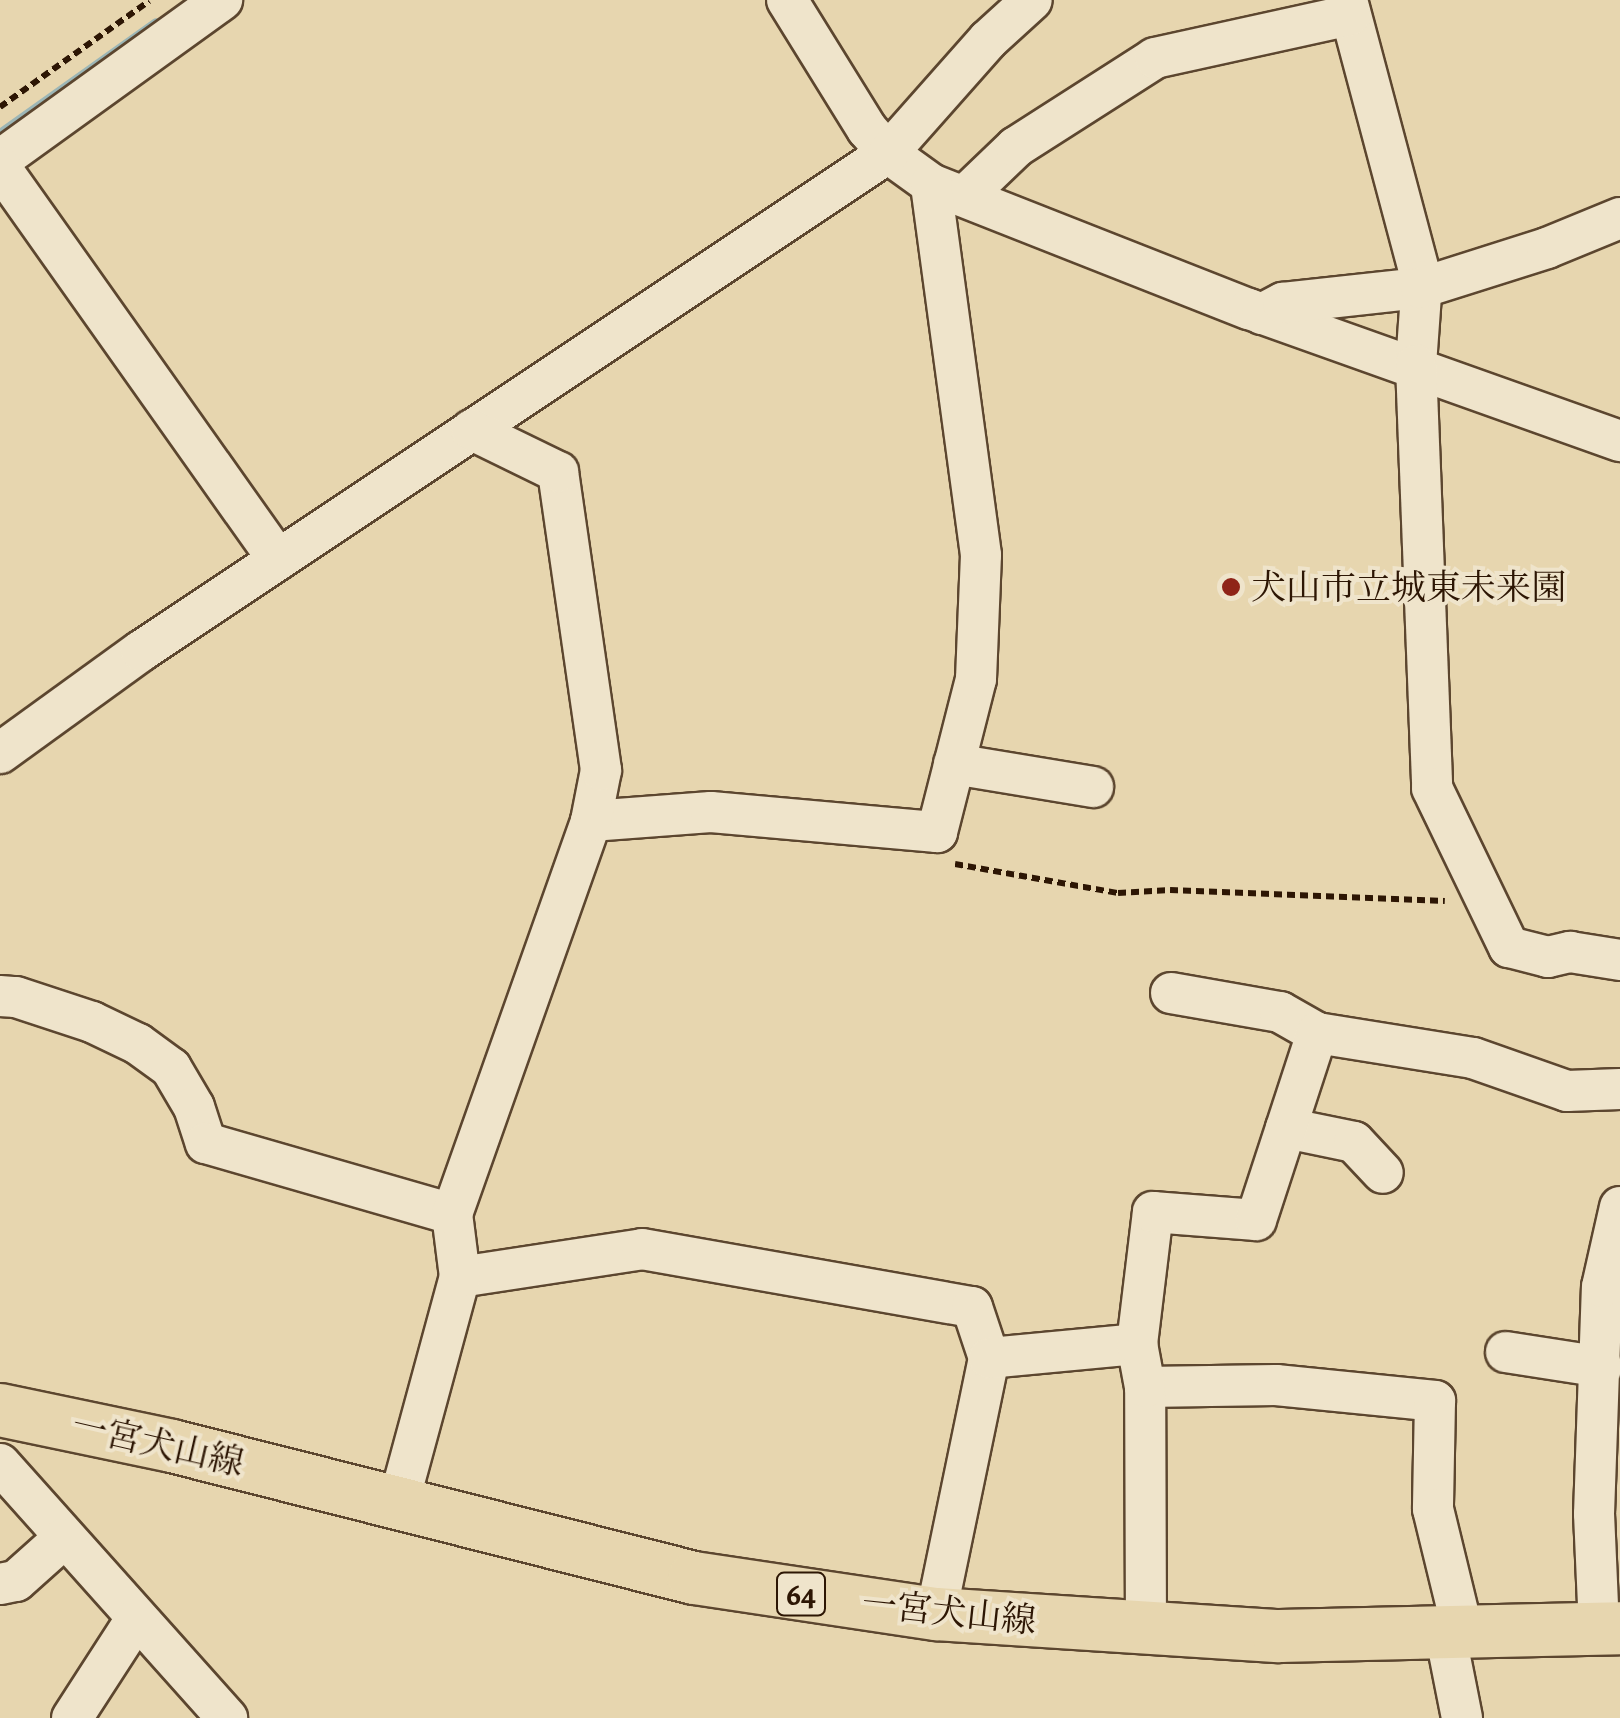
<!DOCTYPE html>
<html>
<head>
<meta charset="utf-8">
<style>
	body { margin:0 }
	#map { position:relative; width:1620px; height:1718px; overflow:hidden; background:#e7d6af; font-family:Alegreya,"Noto Serif JP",serif }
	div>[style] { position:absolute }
	.stream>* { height:11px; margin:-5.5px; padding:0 5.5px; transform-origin:5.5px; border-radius:5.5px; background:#9cb6b6 }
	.path>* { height:6px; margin-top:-3px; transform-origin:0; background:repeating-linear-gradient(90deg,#2d1604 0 8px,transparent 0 13px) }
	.roads { filter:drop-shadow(2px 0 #5c462f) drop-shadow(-2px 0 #5c462f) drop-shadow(0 2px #5c462f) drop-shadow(0 -2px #5c462f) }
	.minor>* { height:40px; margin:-20px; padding:0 20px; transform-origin:20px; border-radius:20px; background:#efe4cb }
	.major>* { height:52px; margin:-26px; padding:0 26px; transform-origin:26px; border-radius:26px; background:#e7d6af }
	.dots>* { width:28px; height:28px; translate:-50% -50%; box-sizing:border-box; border:5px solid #efe4cb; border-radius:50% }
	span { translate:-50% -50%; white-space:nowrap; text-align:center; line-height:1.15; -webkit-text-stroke:8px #efe4cb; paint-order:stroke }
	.shield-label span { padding:2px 8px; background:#efe4cb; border:2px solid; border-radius:8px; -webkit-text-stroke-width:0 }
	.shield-label { font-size:32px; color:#2d1604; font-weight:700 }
	.poi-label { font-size:35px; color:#2d1604 }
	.left { translate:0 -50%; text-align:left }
	.street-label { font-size:35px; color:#2d1604 }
</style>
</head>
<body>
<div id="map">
	<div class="stream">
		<div style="left:0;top:134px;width:191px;rotate:-35.4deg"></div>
	</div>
	<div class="path">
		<div style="left:0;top:107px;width:183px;rotate:-35.4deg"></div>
		<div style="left:955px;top:864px;width:166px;rotate:10.1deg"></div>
		<div style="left:1118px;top:893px;width:52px;rotate:-3.3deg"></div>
		<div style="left:1170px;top:890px;width:275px;rotate:2.3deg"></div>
	</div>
	<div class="roads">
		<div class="minor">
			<div style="left:787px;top:0;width:152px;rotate:58.2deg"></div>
			<div style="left:867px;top:129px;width:32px;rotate:49deg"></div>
			<div style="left:888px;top:153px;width:53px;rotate:35.8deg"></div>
			<div style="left:931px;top:184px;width:342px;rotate:21.5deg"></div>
			<div style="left:1249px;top:309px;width:394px;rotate:19.6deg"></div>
			<div style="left:1347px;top:0;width:291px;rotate:75.1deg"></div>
			<div style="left:1422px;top:281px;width:84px;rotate:94.1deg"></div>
			<div style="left:1416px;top:365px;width:423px;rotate:87.8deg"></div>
			<div style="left:1432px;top:788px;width:177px;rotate:64.2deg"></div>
			<div style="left:1509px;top:947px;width:40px;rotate:14.4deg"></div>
			<div style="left:1548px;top:957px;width:23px;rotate:-13deg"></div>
			<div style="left:1570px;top:952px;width:51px;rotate:9.1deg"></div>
			<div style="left:0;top:160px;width:274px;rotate:-35.8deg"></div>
			<div style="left:0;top:167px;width:481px;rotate:54.7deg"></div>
			<div style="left:966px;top:195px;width:69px;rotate:-43.8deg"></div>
			<div style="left:1016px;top:147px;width:165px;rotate:-32.6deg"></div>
			<div style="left:1155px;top:58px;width:200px;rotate:-12.4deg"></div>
			<div style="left:1262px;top:314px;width:24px;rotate:-28deg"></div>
			<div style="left:1283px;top:303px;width:139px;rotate:-6.2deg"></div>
			<div style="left:1421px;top:288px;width:132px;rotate:-17.6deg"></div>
			<div style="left:1547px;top:248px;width:79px;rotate:-22.3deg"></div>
			<div style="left:0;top:753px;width:174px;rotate:-35.9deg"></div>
			<div style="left:141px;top:651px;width:898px;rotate:-33.69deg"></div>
			<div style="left:888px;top:153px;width:151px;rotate:-48.5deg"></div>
			<div style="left:988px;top:40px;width:59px;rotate:-42.3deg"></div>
			<div style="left:954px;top:764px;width:141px;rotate:9.4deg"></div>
			<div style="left:591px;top:821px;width:120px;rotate:-4.3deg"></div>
			<div style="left:711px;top:812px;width:227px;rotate:5.1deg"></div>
			<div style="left:937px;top:832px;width:158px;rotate:-75.7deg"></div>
			<div style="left:976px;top:679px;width:124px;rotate:-87.7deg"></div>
			<div style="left:981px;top:555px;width:374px;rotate:-97.7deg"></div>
			<div style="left:1171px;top:993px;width:111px;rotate:9.9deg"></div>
			<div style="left:1280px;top:1012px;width:43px;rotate:29.6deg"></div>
			<div style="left:0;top:996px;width:16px;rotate:4deg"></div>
			<div style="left:16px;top:997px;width:80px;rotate:18.2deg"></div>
			<div style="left:92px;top:1022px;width:51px;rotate:25.6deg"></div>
			<div style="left:138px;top:1044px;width:41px;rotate:36deg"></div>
			<div style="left:171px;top:1068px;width:45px;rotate:59.5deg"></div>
			<div style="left:194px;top:1107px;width:38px;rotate:72deg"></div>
			<div style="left:206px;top:1143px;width:256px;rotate:16.1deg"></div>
			<div style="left:1286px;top:1128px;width:69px;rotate:11.6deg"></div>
			<div style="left:1354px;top:1142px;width:42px;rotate:46.9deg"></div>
			<div style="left:460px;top:1277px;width:184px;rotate:-8.7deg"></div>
			<div style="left:642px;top:1249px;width:335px;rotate:10deg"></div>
			<div style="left:972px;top:1307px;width:54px;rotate:71.6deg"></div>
			<div style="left:1506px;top:1352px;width:97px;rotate:8.9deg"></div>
			<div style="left:1145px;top:1387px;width:131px;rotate:-0.9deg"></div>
			<div style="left:1276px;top:1385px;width:160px;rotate:5.7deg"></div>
			<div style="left:1435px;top:1401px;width:108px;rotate:91.1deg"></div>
			<div style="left:1433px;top:1509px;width:127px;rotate:76.3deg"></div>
			<div style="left:0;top:1464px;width:341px;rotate:48.2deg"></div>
			<div style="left:399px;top:1501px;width:232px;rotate:-74.8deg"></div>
			<div style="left:460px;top:1277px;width:64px;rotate:-97.2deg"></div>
			<div style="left:452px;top:1214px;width:417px;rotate:-70.5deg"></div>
			<div style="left:591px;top:821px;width:52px;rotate:-78.9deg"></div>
			<div style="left:601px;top:770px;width:301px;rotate:-98.2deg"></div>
			<div style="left:558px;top:472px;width:96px;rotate:-154deg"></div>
			<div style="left:0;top:1584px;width:16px;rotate:-11deg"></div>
			<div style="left:16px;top:1581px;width:63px;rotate:-41.8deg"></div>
			<div style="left:936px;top:1614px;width:261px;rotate:-78.3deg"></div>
			<div style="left:989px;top:1358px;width:149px;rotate:-5.4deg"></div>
			<div style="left:1599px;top:1628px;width:114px;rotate:-92.5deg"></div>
			<div style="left:1594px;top:1514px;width:227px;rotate:-88deg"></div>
			<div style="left:1602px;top:1287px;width:82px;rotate:-77.3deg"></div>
			<div style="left:1146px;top:1630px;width:243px;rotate:-90.2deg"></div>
			<div style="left:1145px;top:1387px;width:44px;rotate:-100.5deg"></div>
			<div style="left:1137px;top:1344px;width:133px;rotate:-83.1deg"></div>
			<div style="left:1153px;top:1212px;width:103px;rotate:4.4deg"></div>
			<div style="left:1256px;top:1220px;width:197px;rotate:-71.9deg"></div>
			<div style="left:1317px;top:1033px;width:158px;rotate:9.1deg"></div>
			<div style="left:1473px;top:1058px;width:100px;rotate:19.3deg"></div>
			<div style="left:1567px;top:1091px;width:53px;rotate:-2.2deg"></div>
			<div style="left:1445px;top:1632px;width:88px;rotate:78.8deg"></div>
			<div style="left:72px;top:1718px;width:118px;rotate:-57.1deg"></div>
		</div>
		<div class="major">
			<div style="left:0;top:1410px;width:176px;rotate:11.8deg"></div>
			<div style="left:172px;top:1446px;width:538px;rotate:14.19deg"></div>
			<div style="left:694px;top:1578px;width:245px;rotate:8.5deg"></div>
			<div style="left:936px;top:1614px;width:344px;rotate:3.7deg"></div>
			<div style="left:1279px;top:1636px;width:341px;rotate:-1.3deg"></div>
		</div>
	</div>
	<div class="dots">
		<div style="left:1231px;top:587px;background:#8f2418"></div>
	</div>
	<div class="shield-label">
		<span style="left:801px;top:1594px">64</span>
	</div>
	<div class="poi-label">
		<span class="left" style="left:1251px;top:587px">犬山市立城東未来園</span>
	</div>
	<div class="street-label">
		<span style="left:158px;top:1444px;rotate:13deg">一宮犬山線</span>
		<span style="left:949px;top:1612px;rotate:6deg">一宮犬山線</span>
	</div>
</div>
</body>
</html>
